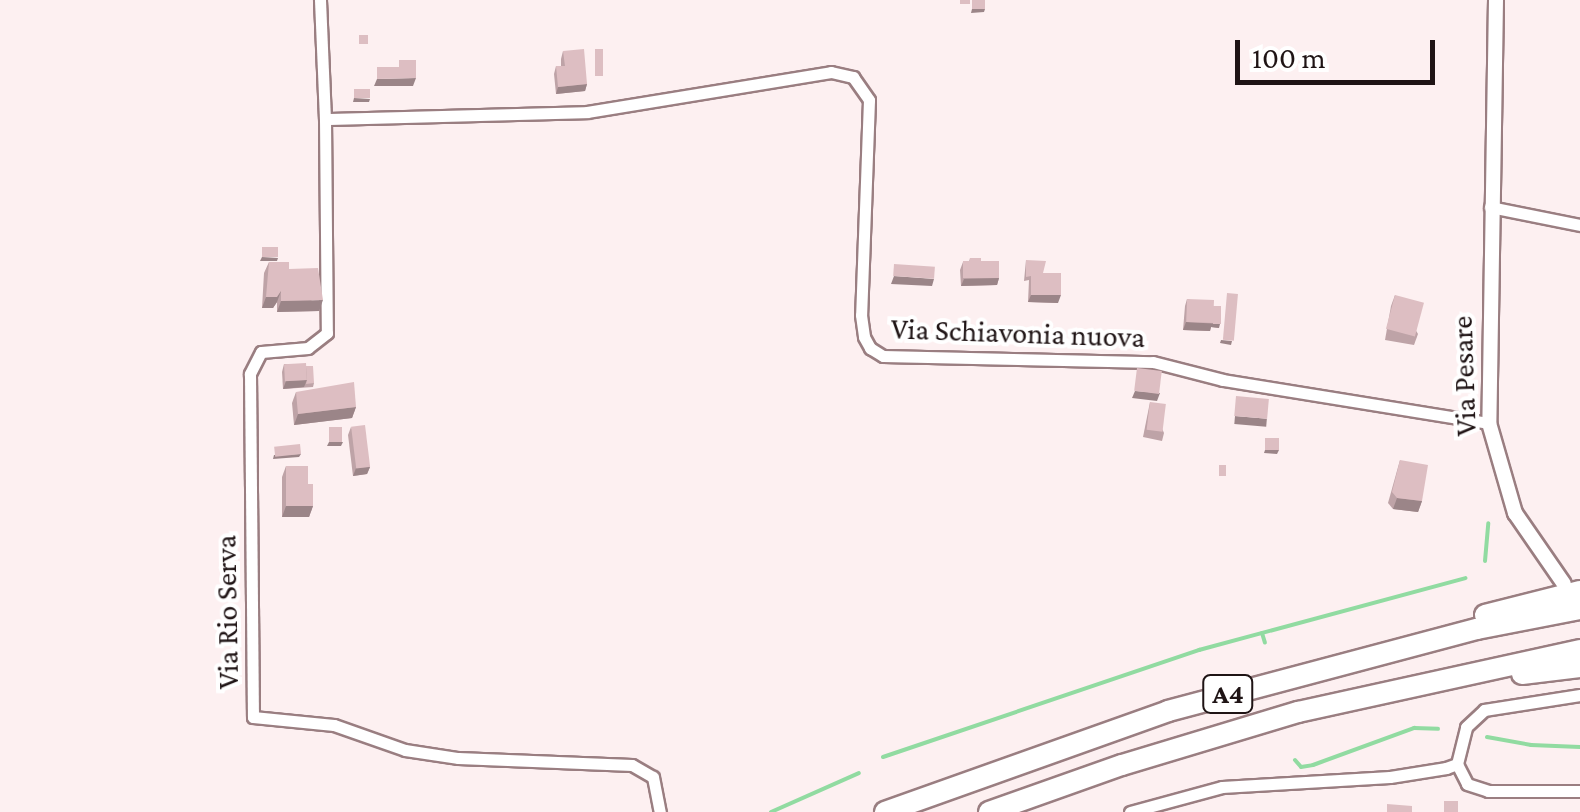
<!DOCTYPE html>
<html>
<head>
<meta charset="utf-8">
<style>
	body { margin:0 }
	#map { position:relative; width:1580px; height:812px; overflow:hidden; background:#fdf0f1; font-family:"Crimson Pro",serif }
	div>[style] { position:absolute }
	.stream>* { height:4px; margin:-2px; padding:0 2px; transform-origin:2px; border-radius:2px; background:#91dba1 }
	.roads { filter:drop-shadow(2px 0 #9a7e81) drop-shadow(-2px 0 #9a7e81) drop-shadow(0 2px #9a7e81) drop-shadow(0 -2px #9a7e81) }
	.minor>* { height:11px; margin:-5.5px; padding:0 5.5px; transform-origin:5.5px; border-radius:5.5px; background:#fff }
	.tertiary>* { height:14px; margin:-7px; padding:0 7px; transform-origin:7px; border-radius:7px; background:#fff }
	.motorway>* { height:20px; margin:-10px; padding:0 10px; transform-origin:10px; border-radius:10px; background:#fff }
	.wall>* { inset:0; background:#bea3a7 }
	.shaded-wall>* { inset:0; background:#9b8588; transform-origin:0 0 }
	.building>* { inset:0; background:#ddbec2; transform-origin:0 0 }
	span { translate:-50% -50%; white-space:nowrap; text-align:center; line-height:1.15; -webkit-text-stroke:8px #fff; paint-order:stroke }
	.shield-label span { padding:2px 8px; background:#fff; border:2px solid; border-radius:8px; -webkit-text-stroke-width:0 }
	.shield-label { font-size:28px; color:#1f1415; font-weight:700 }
	.street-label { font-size:30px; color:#1f1415 }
	.scale { position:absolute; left:1235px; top:40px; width:200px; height:45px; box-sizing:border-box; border:5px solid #1f1415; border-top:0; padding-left:12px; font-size:30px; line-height:35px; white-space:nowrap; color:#1f1415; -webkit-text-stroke:8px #fff; paint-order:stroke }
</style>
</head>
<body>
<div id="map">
	<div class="stream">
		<div style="left:1485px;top:561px;width:38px;rotate:-85deg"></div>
		<div style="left:1262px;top:633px;width:10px;rotate:73deg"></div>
		<div style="left:1487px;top:737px;width:45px;rotate:10.3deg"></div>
		<div style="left:1531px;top:745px;width:49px;rotate:2.3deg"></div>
		<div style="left:883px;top:757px;width:334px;rotate:-18.7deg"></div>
		<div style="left:1199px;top:650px;width:276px;rotate:-15.1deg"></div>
		<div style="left:1295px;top:760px;width:9px;rotate:49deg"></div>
		<div style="left:1301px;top:767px;width:12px;rotate:-9deg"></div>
		<div style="left:1313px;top:765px;width:108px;rotate:-20.1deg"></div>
		<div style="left:1414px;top:728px;width:24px;rotate:2deg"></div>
		<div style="left:771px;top:812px;width:96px;rotate:-23.9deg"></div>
	</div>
	<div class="roads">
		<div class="minor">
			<div style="left:320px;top:0;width:119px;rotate:87.6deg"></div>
			<div style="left:325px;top:119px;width:262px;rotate:-1.5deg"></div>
			<div style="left:587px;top:112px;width:247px;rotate:-9.3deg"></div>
			<div style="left:831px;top:72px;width:23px;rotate:13deg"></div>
			<div style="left:853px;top:77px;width:28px;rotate:55deg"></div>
			<div style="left:869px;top:100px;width:215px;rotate:92.1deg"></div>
			<div style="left:861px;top:315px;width:22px;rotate:82deg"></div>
			<div style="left:864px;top:337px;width:13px;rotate:61deg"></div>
			<div style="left:870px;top:348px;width:15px;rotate:32deg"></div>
			<div style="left:883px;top:356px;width:270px;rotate:1.3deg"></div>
			<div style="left:1153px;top:362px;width:72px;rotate:14.4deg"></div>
			<div style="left:1223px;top:380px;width:269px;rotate:9.2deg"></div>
			<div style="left:325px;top:119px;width:214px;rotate:89.5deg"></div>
			<div style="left:327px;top:333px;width:24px;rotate:142deg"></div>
			<div style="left:308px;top:348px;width:47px;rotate:175.1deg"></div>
			<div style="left:261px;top:352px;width:25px;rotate:117deg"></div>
			<div style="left:250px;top:374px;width:343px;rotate:89.5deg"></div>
			<div style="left:253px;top:717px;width:81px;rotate:5.6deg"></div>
			<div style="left:334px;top:725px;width:75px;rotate:19.4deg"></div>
			<div style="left:405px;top:750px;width:54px;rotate:8.6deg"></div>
			<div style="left:458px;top:758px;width:174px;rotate:2.3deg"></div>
			<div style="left:632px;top:765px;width:24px;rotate:30deg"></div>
			<div style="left:653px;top:777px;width:36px;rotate:79deg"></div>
			<div style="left:1490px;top:207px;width:92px;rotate:11.3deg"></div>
			<div style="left:1457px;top:764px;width:22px;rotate:63deg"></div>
			<div style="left:1467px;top:784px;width:22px;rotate:18deg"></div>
			<div style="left:1488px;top:791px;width:92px"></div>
			<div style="left:1130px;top:812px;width:95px;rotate:-15.2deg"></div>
			<div style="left:1222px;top:787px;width:168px;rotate:-3.4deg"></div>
			<div style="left:1390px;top:777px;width:57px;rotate:-9.1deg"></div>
			<div style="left:1446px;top:768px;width:12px;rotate:-20deg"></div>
			<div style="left:1457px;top:764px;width:38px;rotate:-76deg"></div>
			<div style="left:1466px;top:727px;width:25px;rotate:-43deg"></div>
			<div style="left:1484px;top:710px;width:97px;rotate:-8.9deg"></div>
		</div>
		<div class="tertiary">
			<div style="left:1496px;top:0;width:423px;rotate:90.9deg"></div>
			<div style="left:1489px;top:423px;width:94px;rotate:73.9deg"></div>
			<div style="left:1515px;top:513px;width:86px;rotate:55.4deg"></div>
		</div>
		<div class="motorway">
			<div style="left:1485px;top:615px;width:98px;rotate:-14.2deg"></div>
			<div style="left:1522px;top:674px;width:58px;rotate:-6.9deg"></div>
			<div style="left:885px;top:812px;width:300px;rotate:-19.6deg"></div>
			<div style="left:1168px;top:711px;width:320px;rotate:-14.9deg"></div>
			<div style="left:1477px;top:629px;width:105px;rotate:-11deg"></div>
			<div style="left:989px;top:812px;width:141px;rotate:-19.5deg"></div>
			<div style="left:1122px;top:765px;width:184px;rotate:-16.8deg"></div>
			<div style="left:1298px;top:712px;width:289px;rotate:-12.4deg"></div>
		</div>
	</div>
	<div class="wall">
		<div style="clip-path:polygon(563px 51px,587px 84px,585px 91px,556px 94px,554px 74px,556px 66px,561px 66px,561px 59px)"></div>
		<div style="clip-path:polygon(970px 258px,981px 262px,999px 278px,997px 285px,961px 286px,960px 270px,963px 262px,969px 262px)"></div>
		<div style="clip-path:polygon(1026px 260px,1043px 273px,1058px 303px,1028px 302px,1029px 280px,1024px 281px)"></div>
		<div style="clip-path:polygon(269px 262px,289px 269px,319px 311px,277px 312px,277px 302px,273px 308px,262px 308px,264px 273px)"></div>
		<div style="clip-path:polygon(1395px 295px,1418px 334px,1414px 345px,1385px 340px,1391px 306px)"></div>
		<div style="clip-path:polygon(1187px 299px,1213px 306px,1219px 328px,1211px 327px,1210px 331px,1183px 330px,1185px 306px)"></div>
		<div style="clip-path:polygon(284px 364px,306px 366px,314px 383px,313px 387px,283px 389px,282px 372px)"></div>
		<div style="clip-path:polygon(296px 392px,356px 407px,352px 418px,294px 425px,292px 403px)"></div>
		<div style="clip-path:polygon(1150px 402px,1164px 433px,1162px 441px,1143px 437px)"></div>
		<div style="clip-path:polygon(351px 427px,370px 467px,367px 474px,353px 476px,348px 435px)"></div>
		<div style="clip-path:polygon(1400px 460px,1422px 501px,1418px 512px,1393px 509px,1388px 503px)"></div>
		<div style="clip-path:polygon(286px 466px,313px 506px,309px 517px,282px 517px,282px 477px)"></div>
	</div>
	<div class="shaded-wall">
		<div style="clip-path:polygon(972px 9px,985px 9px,984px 12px,971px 13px)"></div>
		<div style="clip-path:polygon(416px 78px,413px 86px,374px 86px,377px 79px)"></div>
		<div style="clip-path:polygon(587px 84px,585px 91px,556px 94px,558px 87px)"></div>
		<div style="clip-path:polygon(354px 98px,370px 99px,369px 102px,353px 102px)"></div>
		<div style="clip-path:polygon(262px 257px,278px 258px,277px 261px,260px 261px)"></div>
		<div style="clip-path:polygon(894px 276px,934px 279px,932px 286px,891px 284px)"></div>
		<div style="clip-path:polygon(999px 278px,997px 285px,961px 286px,964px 279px)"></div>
		<div style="clip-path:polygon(281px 291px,277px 302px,273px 308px,262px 308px,266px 297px)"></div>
		<div style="clip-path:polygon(1031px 295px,1061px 295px,1058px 303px,1028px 302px)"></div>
		<div style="clip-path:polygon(323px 300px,319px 311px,277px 312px,281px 301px)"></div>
		<div style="clip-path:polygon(1186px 322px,1220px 324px,1219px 328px,1211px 327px,1210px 331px,1183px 330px)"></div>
		<div style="clip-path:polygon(1221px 340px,1232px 341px,1231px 345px,1220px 343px)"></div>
		<div style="clip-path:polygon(307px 380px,304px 387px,283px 389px,286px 381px)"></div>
		<div style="clip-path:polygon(1135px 391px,1160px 393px,1157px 401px,1132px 398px)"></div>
		<div style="clip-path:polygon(356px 407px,352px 418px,294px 425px,298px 414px)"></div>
		<div style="left:1235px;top:416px;width:32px;height:8px;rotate:5deg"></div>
		<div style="clip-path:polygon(329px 442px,343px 442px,341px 446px,327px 446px)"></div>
		<div style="clip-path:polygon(1265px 450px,1279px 450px,1277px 454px,1264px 453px)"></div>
		<div style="clip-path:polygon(301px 454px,299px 457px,273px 459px,274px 455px)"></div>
		<div style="clip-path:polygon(370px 467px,367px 474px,353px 476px,356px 468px)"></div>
		<div style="clip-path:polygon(1397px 498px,1422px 501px,1418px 512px,1393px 509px)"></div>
		<div style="clip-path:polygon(286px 506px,313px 506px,309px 517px,282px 517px)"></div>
	</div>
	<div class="building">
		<div style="left:960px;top:0;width:10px;height:4px"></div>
		<div style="left:972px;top:0;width:13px;height:9px"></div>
		<div style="left:359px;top:35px;width:9px;height:9px"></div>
		<div style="clip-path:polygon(584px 49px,587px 84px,558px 87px,556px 66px,565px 66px,563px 51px)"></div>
		<div style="left:595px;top:49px;width:8px;height:27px"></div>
		<div style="clip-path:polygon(399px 60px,416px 60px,416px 78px,377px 79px,377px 67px,399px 67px)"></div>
		<div style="left:354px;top:89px;width:16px;height:9px"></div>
		<div style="left:262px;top:247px;width:16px;height:10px"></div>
		<div style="left:970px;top:258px;width:11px;height:4px"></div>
		<div style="clip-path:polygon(1026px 260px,1046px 261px,1043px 273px,1031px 273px,1031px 276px,1026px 277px)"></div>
		<div style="left:999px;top:261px;width:17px;height:36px;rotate:90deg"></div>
		<div style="clip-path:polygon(269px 262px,289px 262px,289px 269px,318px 268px,323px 300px,281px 301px,281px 291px,277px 297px,266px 297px)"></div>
		<div style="left:894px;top:264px;width:41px;height:12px;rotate:4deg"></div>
		<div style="left:1031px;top:273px;width:30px;height:22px"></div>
		<div style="left:1227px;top:293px;width:11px;height:47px;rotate:5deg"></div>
		<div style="left:1395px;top:295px;width:30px;height:35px;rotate:15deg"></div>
		<div style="left:1187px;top:299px;width:27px;height:23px;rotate:2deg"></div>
		<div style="left:1213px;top:306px;width:8px;height:18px"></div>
		<div style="left:306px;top:363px;width:17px;height:22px;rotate:87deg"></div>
		<div style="clip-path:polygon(306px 366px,313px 366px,314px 383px,306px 384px,307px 380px)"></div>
		<div style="left:1137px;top:368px;width:25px;height:23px;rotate:7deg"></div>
		<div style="clip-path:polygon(354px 382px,356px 407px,298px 414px,296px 392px)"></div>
		<div style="left:1236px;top:396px;width:33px;height:20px;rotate:5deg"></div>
		<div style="left:1150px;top:402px;width:16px;height:28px;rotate:7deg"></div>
		<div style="left:365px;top:425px;width:42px;height:14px;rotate:83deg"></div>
		<div style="left:329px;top:427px;width:13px;height:15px"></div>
		<div style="left:1265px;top:438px;width:14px;height:12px"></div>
		<div style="left:300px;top:444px;width:10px;height:26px;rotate:84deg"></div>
		<div style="clip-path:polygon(1400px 460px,1428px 465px,1422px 501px,1397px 498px,1392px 492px)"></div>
		<div style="left:1219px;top:465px;width:7px;height:11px"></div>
		<div style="clip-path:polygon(286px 466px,308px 466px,308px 484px,313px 484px,313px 506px,286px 506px)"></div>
		<div style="left:1444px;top:801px;width:14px;height:11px"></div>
		<div style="clip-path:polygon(1387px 804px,1412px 806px,1412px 812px,1387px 812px)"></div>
	</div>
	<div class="shield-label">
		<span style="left:1228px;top:694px">A4</span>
	</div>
	<div class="street-label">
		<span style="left:1018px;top:333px;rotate:2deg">Via Schiavonia nuova</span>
		<span style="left:1464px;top:376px;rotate:-92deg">Via Pesare</span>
		<span style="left:227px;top:612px;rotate:-91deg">Via Rio Serva</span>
	</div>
	<div class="scale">100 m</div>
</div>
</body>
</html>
